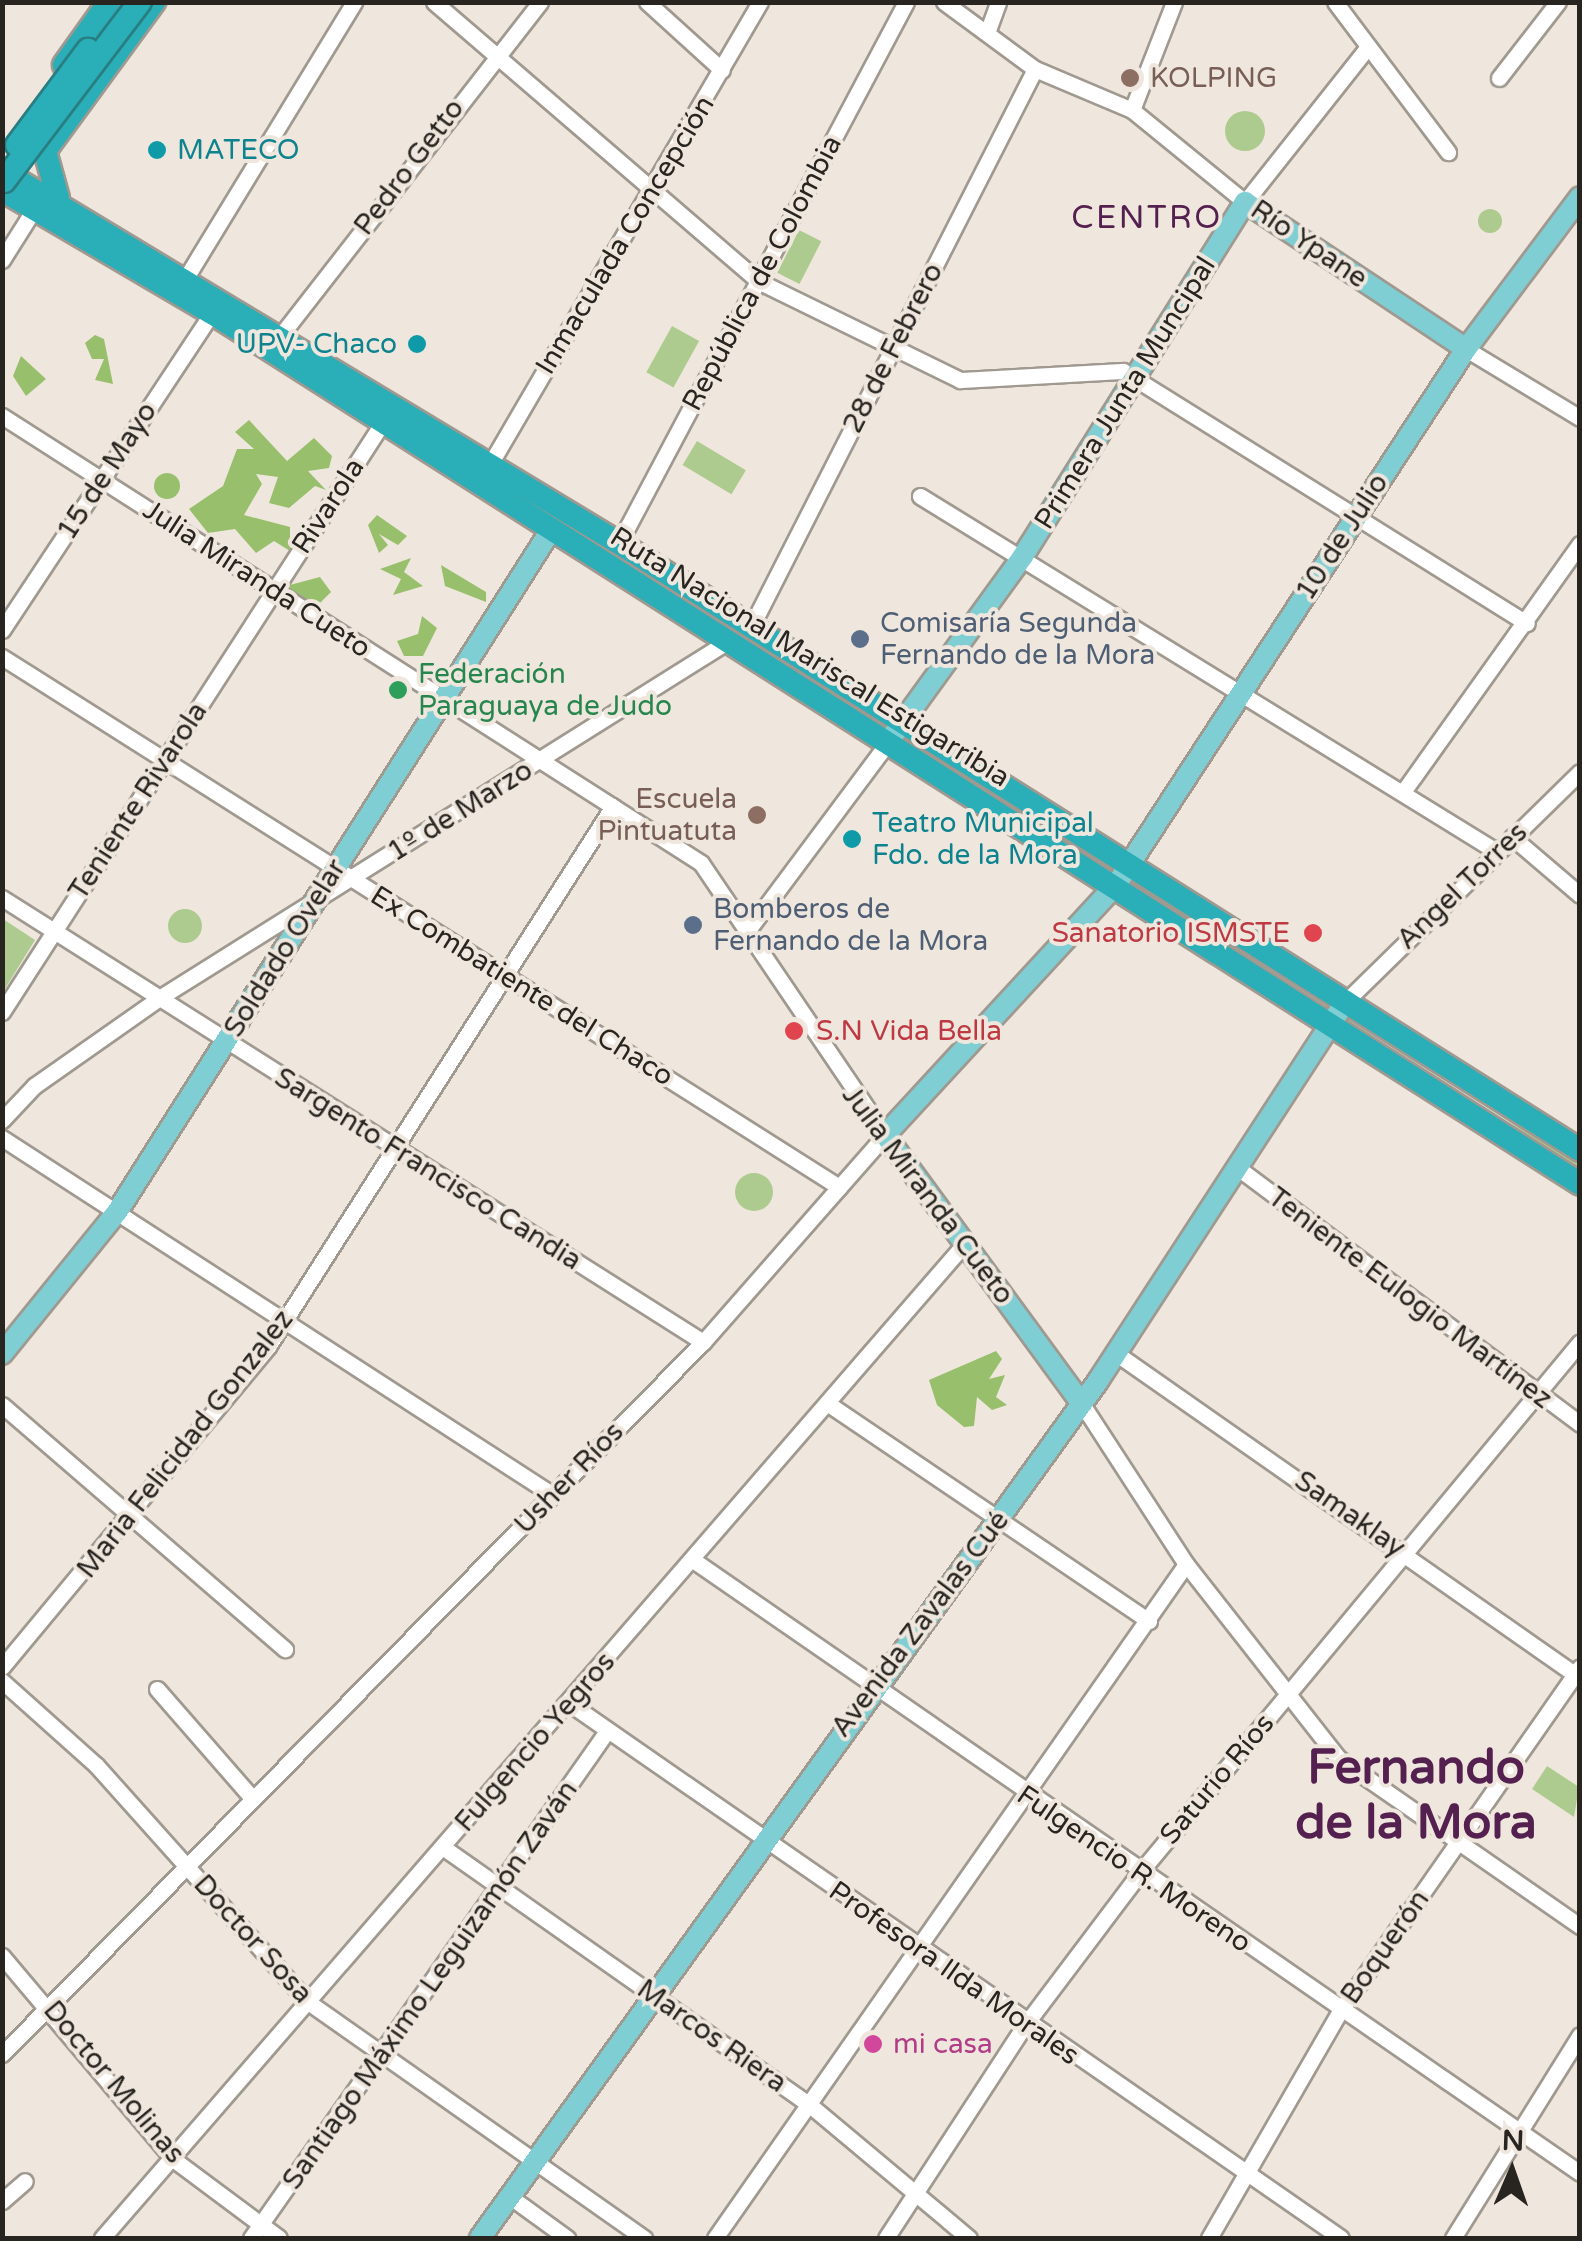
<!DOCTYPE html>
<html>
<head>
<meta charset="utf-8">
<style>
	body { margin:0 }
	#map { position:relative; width:1582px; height:2241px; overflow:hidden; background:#efe7dd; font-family:"Varela Round",sans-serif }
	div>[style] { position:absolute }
	.green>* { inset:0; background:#aecb8f; transform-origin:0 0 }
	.round { border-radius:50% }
	.forest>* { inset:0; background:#98bf6b }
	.roads { filter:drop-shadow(2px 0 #a09990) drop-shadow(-2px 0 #a09990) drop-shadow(0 2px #a09990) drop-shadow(0 -2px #a09990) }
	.minor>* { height:15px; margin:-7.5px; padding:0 7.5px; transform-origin:7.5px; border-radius:7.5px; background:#fff }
	.major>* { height:20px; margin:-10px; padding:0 10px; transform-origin:10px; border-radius:10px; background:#7fced4 }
	.highway>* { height:22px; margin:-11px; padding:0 11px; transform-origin:11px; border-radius:11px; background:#2aaeb7 }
	.bridges { filter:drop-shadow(2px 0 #297e82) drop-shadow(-2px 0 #297e82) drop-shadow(0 2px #297e82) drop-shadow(0 -2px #297e82) }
	.highway-bridge>* { height:22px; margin:-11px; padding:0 11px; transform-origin:11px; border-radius:11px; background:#2aaeb7 }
	.dots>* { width:28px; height:28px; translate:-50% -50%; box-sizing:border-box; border:5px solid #efe7dd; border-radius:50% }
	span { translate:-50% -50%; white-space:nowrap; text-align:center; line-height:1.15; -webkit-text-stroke:8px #efe7dd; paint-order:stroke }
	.education-label { font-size:28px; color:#785e54 }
	.left { translate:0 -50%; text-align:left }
	.right { translate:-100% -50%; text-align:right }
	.culture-label { font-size:28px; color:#0d838f }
	.street-label { font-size:28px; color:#282521 }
	.service-label { font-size:28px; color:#4e5e75 }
	.leisure-label { font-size:28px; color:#27864d }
	.health-label { font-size:28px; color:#be3a42 }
	.hotel-label { font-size:28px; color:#b23c85 }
	.quarter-label { font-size:32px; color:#54204f; letter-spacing:2.5px }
	.town-label { font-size:48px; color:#54204f; font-weight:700 }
	.frame { position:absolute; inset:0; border:5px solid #282521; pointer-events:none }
	.north { position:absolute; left:1462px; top:2121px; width:100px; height:100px; -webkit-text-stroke:8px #efe7dd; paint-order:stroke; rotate:2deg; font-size:28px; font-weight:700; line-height:40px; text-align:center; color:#282521 }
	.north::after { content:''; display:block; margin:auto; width:35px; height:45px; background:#282521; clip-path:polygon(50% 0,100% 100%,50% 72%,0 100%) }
</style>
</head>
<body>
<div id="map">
	<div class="green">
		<div class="round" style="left:1225px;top:111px;width:40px;height:40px"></div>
		<div class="round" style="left:1478px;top:209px;width:24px;height:24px"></div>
		<div style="left:799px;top:230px;width:25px;height:48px;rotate:27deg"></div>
		<div style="left:672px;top:326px;width:31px;height:53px;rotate:29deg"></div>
		<div style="left:697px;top:441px;width:57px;height:28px;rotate:31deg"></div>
		<div class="round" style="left:168px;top:909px;width:34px;height:34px"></div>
		<div style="clip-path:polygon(3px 919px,35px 940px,3px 992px)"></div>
		<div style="clip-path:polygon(1357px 1022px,1579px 1163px,1579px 1171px,1480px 1101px)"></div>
		<div class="round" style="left:735px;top:1173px;width:38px;height:38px"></div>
		<div style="clip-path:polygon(1547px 1766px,1579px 1787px,1574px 1817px,1532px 1789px)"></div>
	</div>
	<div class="forest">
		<div style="clip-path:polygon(95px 335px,104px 339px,113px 384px,95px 380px,104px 359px,92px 359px,85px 343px)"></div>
		<div style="clip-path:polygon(21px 356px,46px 379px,26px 396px,13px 376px)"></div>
		<div style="clip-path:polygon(249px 420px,287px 461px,314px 438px,332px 456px,329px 468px,308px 471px,326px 490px,315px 486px,289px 508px,269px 503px,278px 477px,256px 474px,262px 484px,244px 515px,290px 527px,290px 551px,274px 541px,256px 553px,235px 529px,208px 533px,189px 509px,223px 486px,237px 449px,254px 449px,235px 432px)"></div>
		<div class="round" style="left:154px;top:473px;width:26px;height:26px"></div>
		<div style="clip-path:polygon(377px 515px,407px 536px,398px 545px,379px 534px,388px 545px,379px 553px,368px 525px)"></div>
		<div style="clip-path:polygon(411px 558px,404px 572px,423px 586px,393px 595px,401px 579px,380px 569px)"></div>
		<div style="clip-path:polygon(441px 565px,486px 592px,486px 602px,445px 586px)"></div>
		<div style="clip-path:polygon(320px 577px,331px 592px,315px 608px,286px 586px)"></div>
		<div style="clip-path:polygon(422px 616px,437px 628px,423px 656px,404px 656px,397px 641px,418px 634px)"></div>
		<div style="clip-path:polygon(996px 1351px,1002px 1359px,989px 1379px,1005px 1375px,996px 1397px,1007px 1405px,992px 1410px,977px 1397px,974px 1426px,964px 1427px,937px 1405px,929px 1380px)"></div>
	</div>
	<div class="roads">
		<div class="minor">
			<div style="left:434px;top:2px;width:428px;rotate:40.7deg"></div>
			<div style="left:758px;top:281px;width:225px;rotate:26.1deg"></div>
			<div style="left:960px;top:380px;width:163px;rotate:-3.2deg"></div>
			<div style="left:1123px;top:371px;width:476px;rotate:32deg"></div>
			<div style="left:647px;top:2px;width:101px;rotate:42.2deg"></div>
			<div style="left:944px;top:2px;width:113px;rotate:36.4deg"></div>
			<div style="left:1035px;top:69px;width:105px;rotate:22.9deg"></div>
			<div style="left:1132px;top:110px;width:146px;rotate:39.2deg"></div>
			<div style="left:1245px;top:202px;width:196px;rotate:-51.6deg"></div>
			<div style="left:1335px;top:2px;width:188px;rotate:53deg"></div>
			<div style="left:987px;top:33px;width:33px;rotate:-70deg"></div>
			<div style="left:1499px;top:78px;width:96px;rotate:-52.2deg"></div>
			<div style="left:1132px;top:110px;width:116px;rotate:-68.7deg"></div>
			<div style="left:2px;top:260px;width:64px;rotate:-57.8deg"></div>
			<div style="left:187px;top:276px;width:321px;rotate:-58.6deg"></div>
			<div style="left:281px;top:335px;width:422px;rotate:-52.1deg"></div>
			<div style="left:1466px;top:349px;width:133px;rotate:31.2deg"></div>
			<div style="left:2px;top:416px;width:830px;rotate:32.6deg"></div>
			<div style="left:701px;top:863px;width:328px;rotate:55.9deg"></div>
			<div style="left:885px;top:1135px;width:276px;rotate:131.3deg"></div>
			<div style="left:703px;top:1342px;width:999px;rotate:134.55deg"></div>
			<div style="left:489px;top:466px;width:537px;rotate:-59.71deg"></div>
			<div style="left:920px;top:496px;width:677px;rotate:31.65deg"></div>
			<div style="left:619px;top:543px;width:612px;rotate:-62.05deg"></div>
			<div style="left:751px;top:627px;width:626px;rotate:-63.03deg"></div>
			<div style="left:2px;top:630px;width:380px;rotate:-56.5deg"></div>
			<div style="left:2px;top:657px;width:991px;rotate:32.34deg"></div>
			<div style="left:1405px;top:789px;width:301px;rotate:-54.5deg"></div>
			<div style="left:1512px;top:837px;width:89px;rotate:40.5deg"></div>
			<div style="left:2px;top:898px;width:830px;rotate:32.35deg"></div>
			<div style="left:751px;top:926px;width:229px;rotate:-53.3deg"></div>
			<div style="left:1346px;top:1001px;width:327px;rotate:-44.4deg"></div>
			<div style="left:2px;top:1012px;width:702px;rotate:-57.15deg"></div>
			<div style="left:2px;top:1120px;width:47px;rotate:-46.7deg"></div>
			<div style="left:34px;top:1086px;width:153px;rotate:-35.1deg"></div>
			<div style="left:159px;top:998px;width:668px;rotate:-32.1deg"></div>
			<div style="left:2px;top:1138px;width:657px;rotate:32.94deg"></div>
			<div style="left:1242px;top:1171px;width:422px;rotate:36.8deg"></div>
			<div style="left:1117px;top:1354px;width:565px;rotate:34.98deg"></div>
			<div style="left:827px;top:1403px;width:389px;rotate:34.1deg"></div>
			<div style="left:1082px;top:1404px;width:191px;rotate:57deg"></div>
			<div style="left:1186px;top:1564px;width:246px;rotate:51.9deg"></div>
			<div style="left:1338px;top:1758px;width:295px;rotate:34.8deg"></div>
			<div style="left:2px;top:1405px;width:374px;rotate:40.8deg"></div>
			<div style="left:693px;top:1560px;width:1078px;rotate:34.65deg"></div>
			<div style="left:2px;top:1667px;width:418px;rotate:-50.3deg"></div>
			<div style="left:269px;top:1345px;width:639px;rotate:-57.45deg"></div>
			<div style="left:2px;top:1681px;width:126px;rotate:41.8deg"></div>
			<div style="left:96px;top:1765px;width:318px;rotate:48.2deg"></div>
			<div style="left:308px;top:2002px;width:411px;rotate:35.1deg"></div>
			<div style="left:157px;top:1689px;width:146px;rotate:48.9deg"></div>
			<div style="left:569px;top:1703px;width:939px;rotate:34.72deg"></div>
			<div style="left:444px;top:1848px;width:449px;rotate:35.1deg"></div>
			<div style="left:811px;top:2106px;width:206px;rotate:39.9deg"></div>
			<div style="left:2px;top:1956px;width:265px;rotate:49.9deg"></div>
			<div style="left:173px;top:2159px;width:132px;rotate:36.7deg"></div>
			<div style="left:509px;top:2196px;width:72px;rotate:35.9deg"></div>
			<div style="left:2px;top:2201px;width:30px;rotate:-41deg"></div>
			<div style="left:102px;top:2238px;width:1317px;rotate:-49.06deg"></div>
			<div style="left:251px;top:2238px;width:620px;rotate:-54.92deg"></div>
			<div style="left:715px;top:2238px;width:822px;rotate:-55.05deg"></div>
			<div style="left:886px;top:2238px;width:254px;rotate:-56.9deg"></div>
			<div style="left:1025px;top:2025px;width:193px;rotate:-53deg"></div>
			<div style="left:1141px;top:1871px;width:687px;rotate:-50.31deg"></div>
			<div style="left:1209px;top:2238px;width:262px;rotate:-60deg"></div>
			<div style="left:1340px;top:2011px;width:419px;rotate:-55.1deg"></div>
			<div style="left:1453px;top:2238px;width:239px;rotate:-58deg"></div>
		</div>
		<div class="major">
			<div style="left:888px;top:742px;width:230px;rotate:-54deg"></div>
			<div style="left:1023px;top:556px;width:418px;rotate:-57.9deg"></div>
			<div style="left:1245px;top:202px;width:265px;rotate:33.6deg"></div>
			<div style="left:2px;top:1354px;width:183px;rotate:-51deg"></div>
			<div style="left:117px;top:1212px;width:808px;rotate:-57.53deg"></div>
			<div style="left:1082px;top:1404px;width:333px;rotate:-126.2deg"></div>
			<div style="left:885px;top:1135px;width:340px;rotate:-47.3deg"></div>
			<div style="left:1116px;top:885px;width:640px;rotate:-56.86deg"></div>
			<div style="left:1466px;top:349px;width:190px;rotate:-53.1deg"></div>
			<div style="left:480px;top:2238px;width:1057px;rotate:-54.2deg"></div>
			<div style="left:1098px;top:1381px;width:454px;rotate:-56.9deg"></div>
		</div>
		<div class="highway">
			<div style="left:64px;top:65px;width:77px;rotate:-54.5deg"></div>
			<div style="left:2px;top:171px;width:720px;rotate:31.09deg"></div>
			<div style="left:619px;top:543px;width:1137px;rotate:32.28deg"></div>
			<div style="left:2px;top:190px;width:243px;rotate:30.4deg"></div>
			<div style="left:212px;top:313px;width:1622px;rotate:32.48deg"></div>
			<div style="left:58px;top:198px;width:49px;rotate:-105.5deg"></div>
			<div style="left:45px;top:151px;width:185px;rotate:-53.8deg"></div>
		</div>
	</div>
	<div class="bridges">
		<div class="highway-bridge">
			<div style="left:17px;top:145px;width:119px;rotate:-53.2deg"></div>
			<div style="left:4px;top:181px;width:225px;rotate:-52.8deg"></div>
		</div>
	</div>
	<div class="dots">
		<div style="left:1130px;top:78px;background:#8d6e63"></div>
		<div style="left:157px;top:150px;background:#0f9aa8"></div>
		<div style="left:417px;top:344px;background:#0f9aa8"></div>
		<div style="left:860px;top:639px;background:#5c6f8a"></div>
		<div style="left:398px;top:690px;background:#2e9e5b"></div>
		<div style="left:757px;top:815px;background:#8d6e63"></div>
		<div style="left:852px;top:839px;background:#0f9aa8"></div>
		<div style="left:693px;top:925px;background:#5c6f8a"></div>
		<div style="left:1313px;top:933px;background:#e0444e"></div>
		<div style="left:794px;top:1031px;background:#e0444e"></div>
		<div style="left:873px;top:2044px;background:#d1479c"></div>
	</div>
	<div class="education-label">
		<span class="left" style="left:1150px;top:78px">KOLPING</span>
		<span class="right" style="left:737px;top:815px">Escuela<br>Pintuatuta</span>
	</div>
	<div class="culture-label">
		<span class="left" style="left:177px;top:150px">MATECO</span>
		<span class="right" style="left:397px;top:344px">UPV- Chaco</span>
		<span class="left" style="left:872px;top:839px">Teatro Municipal<br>Fdo. de la Mora</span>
	</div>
	<div class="street-label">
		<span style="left:409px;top:167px;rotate:-53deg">Pedro Getto</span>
		<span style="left:625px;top:235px;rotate:-59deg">Inmaculada Concepción</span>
		<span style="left:1309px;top:244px;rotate:34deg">Río Ypane</span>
		<span style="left:762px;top:273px;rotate:-62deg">República de Colombia</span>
		<span style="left:893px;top:348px;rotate:-63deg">28 de Febrero</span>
		<span style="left:1125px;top:393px;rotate:-58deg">Primera Junta Muncipal</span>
		<span style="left:107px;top:471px;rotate:-57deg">15 de Mayo</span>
		<span style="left:328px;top:506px;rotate:-57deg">Rivarola</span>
		<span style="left:1342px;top:537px;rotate:-57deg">10 de Julio</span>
		<span style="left:257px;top:579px;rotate:33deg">Julia Miranda Cueto</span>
		<span style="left:810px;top:657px;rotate:32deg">Ruta Nacional Mariscal Estigarribia</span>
		<span style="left:138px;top:801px;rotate:-57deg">Teniente Rivarola</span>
		<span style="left:460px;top:811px;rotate:-32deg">1º de Marzo</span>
		<span style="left:1462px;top:886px;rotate:-44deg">Angel Torres</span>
		<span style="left:285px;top:948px;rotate:-58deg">Soldado Ovelar</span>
		<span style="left:522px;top:986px;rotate:32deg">Ex Combatiente del Chaco</span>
		<span style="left:428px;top:1169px;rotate:32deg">Sargento Francisco Candia</span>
		<span style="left:928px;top:1195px;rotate:53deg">Julia Miranda Cueto</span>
		<span style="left:1410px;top:1298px;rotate:37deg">Teniente Eulogio Martínez</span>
		<span style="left:185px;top:1444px;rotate:-52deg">Maria Felicidad Gonzalez</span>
		<span style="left:569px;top:1478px;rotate:-46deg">Usher Ríos</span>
		<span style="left:1350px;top:1514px;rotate:35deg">Samaklay</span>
		<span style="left:920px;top:1624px;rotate:-53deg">Avenida Zavalas Cué</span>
		<span style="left:535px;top:1742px;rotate:-49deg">Fulgencio Yegros</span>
		<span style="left:1217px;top:1779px;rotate:-50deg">Saturio Ríos</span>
		<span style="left:1134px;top:1869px;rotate:34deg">Fulgencio R. Moreno</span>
		<span style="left:253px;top:1939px;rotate:48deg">Doctor Sosa</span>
		<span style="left:1385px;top:1947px;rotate:-55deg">Boquerón</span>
		<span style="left:954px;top:1973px;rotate:35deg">Profesora Ilda Morales</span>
		<span style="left:430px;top:1985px;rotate:-55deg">Santiago Máximo Leguizamón Zaván</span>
		<span style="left:712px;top:2036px;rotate:35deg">Marcos Riera</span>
		<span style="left:114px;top:2082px;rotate:50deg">Doctor Molinas</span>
	</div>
	<div class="service-label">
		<span class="left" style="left:880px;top:639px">Comisaría Segunda<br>Fernando de la Mora</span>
		<span class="left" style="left:713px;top:925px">Bomberos de<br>Fernando de la Mora</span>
	</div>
	<div class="leisure-label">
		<span class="left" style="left:418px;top:690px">Federación<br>Paraguaya de Judo</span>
	</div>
	<div class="health-label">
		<span class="right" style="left:1290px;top:933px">Sanatorio ISMSTE</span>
		<span class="left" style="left:816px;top:1031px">S.N Vida Bella</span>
	</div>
	<div class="hotel-label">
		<span class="left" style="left:893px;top:2044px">mi casa</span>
	</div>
	<div class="quarter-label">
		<span style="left:1147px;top:218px">CENTRO</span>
	</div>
	<div class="town-label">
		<span style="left:1416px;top:1796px">Fernando<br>de la Mora</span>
	</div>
	<div class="frame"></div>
	<div class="north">N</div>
</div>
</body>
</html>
